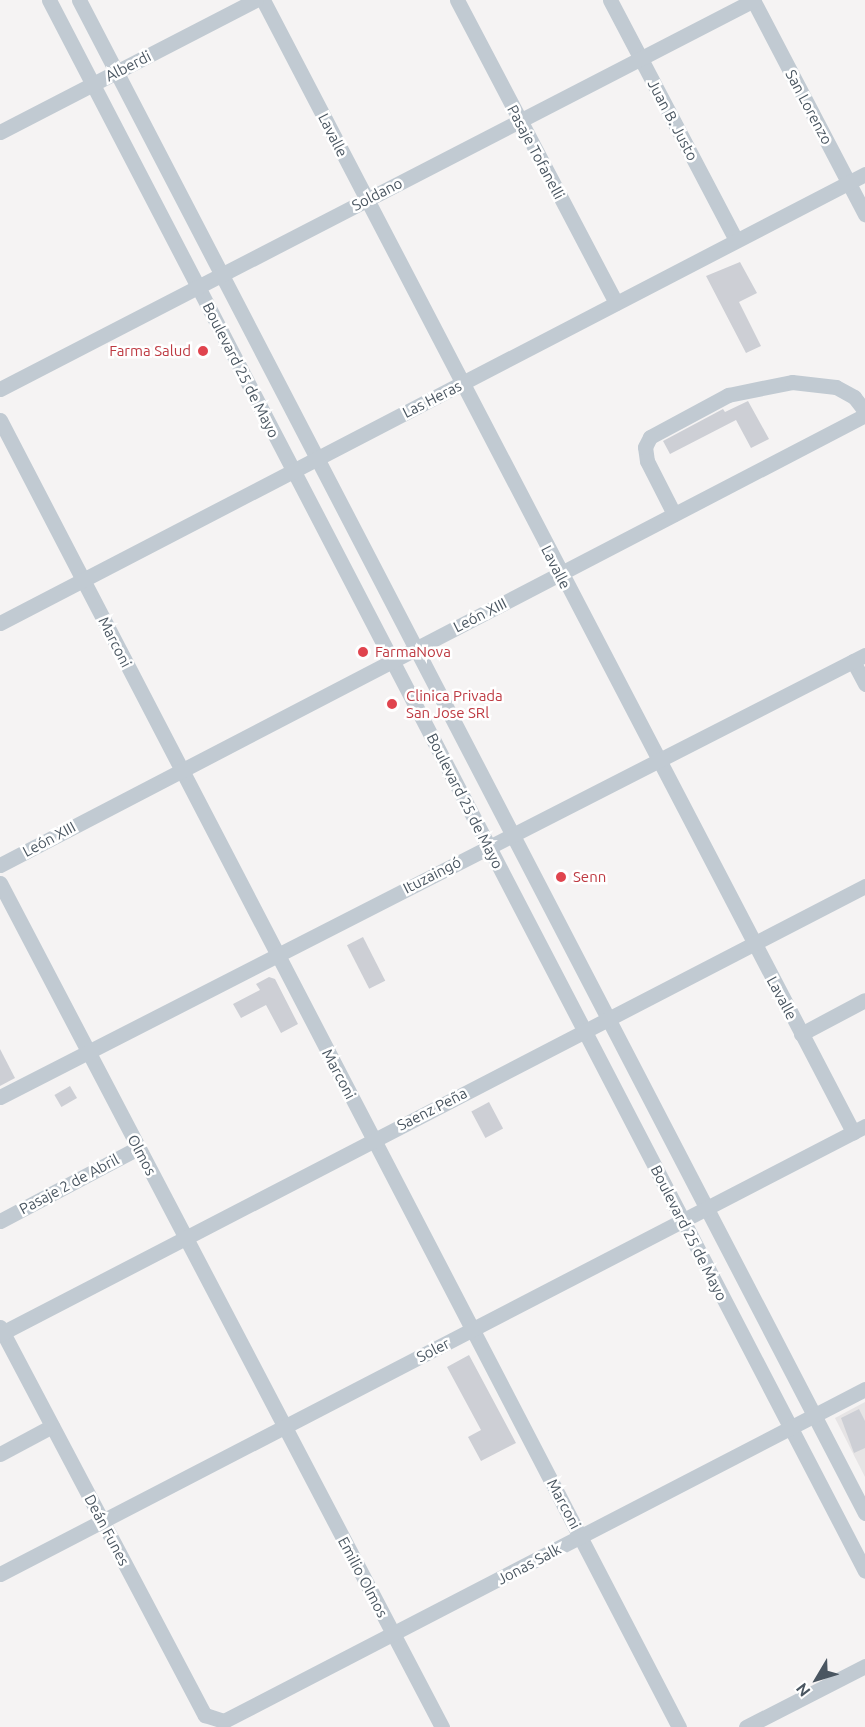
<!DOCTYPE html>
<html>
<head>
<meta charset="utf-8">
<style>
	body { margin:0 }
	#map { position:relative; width:865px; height:1727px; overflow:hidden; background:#f5f3f3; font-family:Ubuntu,sans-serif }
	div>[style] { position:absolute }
	.education>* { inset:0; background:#e6e4e5 }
	.building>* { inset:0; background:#cdcfd5; transform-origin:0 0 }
	.minor>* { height:15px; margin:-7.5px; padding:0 7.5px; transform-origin:7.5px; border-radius:7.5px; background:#c1cad2 }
	.dots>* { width:16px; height:16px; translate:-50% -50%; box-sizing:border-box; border:3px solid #fff; border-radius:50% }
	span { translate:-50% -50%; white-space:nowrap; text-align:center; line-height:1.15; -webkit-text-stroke:5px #fff; paint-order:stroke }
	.street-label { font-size:15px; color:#4a5661 }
	.health-label { font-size:15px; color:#be3a42 }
	.right { translate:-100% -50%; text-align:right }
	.left { translate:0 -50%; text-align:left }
	.north { position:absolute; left:787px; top:1649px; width:60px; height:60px; -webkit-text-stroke:4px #fff; paint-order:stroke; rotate:232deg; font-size:16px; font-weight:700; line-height:24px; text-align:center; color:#4a5661 }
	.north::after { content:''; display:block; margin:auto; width:21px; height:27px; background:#4a5661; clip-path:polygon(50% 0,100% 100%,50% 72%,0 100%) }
</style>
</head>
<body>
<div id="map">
	<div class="education">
		<div style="clip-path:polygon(865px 1402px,865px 1477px,835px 1418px)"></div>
	</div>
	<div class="building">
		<div style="clip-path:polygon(740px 262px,757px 293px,739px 302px,761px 346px,746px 353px,706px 276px)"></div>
		<div style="clip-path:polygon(748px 401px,769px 439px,751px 448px,736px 420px,670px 454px,663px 441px,723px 409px,725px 412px)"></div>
		<div style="left:363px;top:937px;width:49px;height:18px;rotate:63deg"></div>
		<div style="clip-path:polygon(269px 977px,275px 979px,298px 1024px,281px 1033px,266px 1005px,241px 1018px,233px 1004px,260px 990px,256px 984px)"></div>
		<div style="clip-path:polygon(0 1049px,15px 1078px,0 1086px)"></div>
		<div style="left:70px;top:1086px;width:14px;height:18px;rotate:60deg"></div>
		<div style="left:489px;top:1102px;width:30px;height:20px;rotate:62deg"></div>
		<div style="clip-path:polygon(469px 1355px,516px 1443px,481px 1461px,468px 1437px,481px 1430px,447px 1367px)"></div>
		<div style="clip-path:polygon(859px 1409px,865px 1421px,865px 1448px,854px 1453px,841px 1418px)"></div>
	</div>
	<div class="minor">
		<div style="left:49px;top:0;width:1770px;rotate:62.55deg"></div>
		<div style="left:79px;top:0;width:1705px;rotate:62.55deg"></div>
		<div style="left:263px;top:0;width:1277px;rotate:62.47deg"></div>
		<div style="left:457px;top:0;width:342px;rotate:62.3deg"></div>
		<div style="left:610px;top:0;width:271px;rotate:62.3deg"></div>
		<div style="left:753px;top:0;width:242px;rotate:62.4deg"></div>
		<div style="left:0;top:132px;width:288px;rotate:-27.3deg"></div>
		<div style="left:0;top:389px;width:848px;rotate:-27.29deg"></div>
		<div style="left:0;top:420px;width:1473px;rotate:62.55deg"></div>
		<div style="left:674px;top:514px;width:59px;rotate:-117deg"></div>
		<div style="left:647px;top:461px;width:14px;rotate:-98deg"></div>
		<div style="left:645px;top:447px;width:11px;rotate:-63deg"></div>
		<div style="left:650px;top:437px;width:89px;rotate:-28.3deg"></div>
		<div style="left:728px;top:395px;width:65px;rotate:-11.5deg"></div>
		<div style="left:792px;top:382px;width:44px;rotate:6.5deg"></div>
		<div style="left:836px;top:387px;width:21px;rotate:29deg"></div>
		<div style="left:854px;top:397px;width:18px;rotate:52deg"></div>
		<div style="left:0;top:623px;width:975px;rotate:-27.43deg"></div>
		<div style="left:853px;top:661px;width:26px;rotate:62deg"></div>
		<div style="left:0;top:865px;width:975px;rotate:-27.48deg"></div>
		<div style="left:0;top:883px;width:953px;rotate:62.36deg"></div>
		<div style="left:801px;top:1034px;width:72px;rotate:-28deg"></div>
		<div style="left:0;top:1097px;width:971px;rotate:-27.07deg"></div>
		<div style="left:0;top:1221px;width:156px;rotate:-27.9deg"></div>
		<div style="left:0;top:1327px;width:439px;rotate:62.2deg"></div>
		<div style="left:205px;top:1715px;width:20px;rotate:18deg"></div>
		<div style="left:224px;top:1721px;width:722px;rotate:-27.38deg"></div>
		<div style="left:0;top:1334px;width:974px;rotate:-27.38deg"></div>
		<div style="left:0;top:1454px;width:59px;rotate:-28.3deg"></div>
		<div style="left:0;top:1574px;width:974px;rotate:-27.38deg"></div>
		<div style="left:746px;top:1727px;width:134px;rotate:-27.1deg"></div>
	</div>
	<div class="dots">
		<div style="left:203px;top:351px;background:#e0444e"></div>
		<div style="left:363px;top:652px;background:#e0444e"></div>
		<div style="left:392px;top:704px;background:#e0444e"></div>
		<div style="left:561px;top:877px;background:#e0444e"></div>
	</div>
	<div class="street-label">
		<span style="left:128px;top:66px;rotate:-27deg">Alberdi</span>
		<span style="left:809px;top:107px;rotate:62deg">San Lorenzo</span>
		<span style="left:673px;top:120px;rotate:62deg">Juan B. Justo</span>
		<span style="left:333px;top:135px;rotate:63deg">Lavalle</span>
		<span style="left:536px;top:152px;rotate:62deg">Pasaje Tofanelli</span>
		<span style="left:377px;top:194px;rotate:-27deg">Soldano</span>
		<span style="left:241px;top:370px;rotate:63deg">Boulevard 25 de Mayo</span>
		<span style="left:432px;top:399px;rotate:-27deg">Las Heras</span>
		<span style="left:556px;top:567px;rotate:63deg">Lavalle</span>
		<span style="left:480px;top:615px;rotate:-27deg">León XIII</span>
		<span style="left:115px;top:642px;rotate:63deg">Marconi</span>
		<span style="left:465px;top:801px;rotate:63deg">Boulevard 25 de Mayo</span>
		<span style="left:49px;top:839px;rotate:-28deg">León XIII</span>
		<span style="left:432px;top:875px;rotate:-27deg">Ituzaingó</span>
		<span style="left:782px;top:998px;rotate:62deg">Lavalle</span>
		<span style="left:339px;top:1074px;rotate:62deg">Marconi</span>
		<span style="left:432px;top:1109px;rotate:-27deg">Saenz Peña</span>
		<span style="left:142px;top:1155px;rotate:62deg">Olmos</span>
		<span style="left:69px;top:1184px;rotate:-28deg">Pasaje 2 de Abril</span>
		<span style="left:689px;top:1233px;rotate:63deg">Boulevard 25 de Mayo</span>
		<span style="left:433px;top:1350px;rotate:-27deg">Soler</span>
		<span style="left:564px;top:1504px;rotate:62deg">Marconi</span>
		<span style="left:107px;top:1530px;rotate:62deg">Deán Funes</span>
		<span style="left:529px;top:1564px;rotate:-28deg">Jonas Salk</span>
		<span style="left:363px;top:1577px;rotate:62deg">Emilio Olmos</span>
	</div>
	<div class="health-label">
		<span class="right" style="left:191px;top:351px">Farma Salud</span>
		<span class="left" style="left:375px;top:652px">FarmaNova</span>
		<span class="left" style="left:406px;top:704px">Clinica Privada<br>San Jose SRl</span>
		<span class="left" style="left:573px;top:877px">Senn</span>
	</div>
	<div class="north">N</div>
</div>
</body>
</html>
